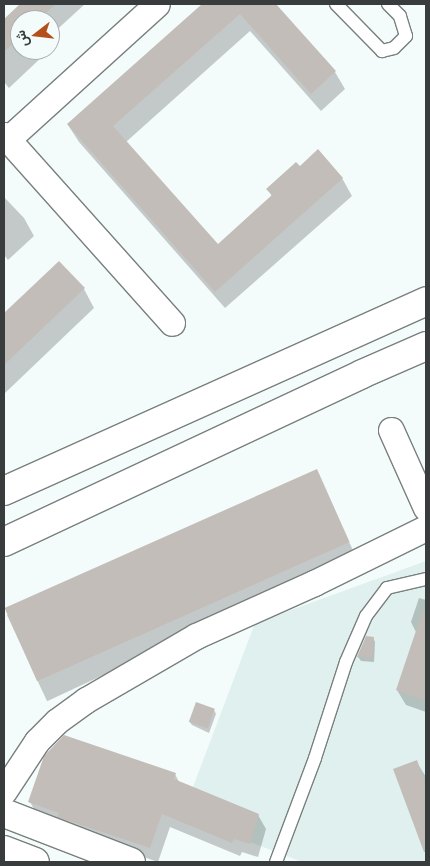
<!DOCTYPE html>
<html>
<head>
<meta charset="utf-8">
<style>
	body { margin:0 }
	#map { position:relative; width:430px; height:866px; overflow:hidden; background:#f4fcfb; font-family:Montserrat,Vazirmatn,sans-serif }
	div>[style] { position:absolute }
	.built>* { inset:0; background:#dff0ee }
	.shadow>* { inset:0; background:#0003; transform-origin:0 0 }
	.building>* { inset:0; background:#c3bdba; transform-origin:0 0 }
	.roads { filter:drop-shadow(1px 0 #79807e) drop-shadow(-1px 0 #79807e) drop-shadow(0 1px #79807e) drop-shadow(0 -1px #79807e) }
	.service>* { height:12px; margin:-6px; padding:0 6px; transform-origin:6px; border-radius:6px; background:#fff }
	.minor>* { height:25px; margin:-12.5px; padding:0 12.5px; transform-origin:12.5px; border-radius:12.5px; background:#fff }
	.tertiary>* { height:28px; margin:-14px; padding:0 14px; transform-origin:14px; border-radius:14px; background:#fff }
	.secondary>* { height:28px; margin:-14px; padding:0 14px; transform-origin:14px; border-radius:14px; background:#fff }
	span { translate:-50% -50%; white-space:nowrap; text-align:center; line-height:1.15; -webkit-text-stroke:4px #f4fcfb; paint-order:stroke }
	.frame { position:absolute; inset:0; border:5px solid #393c3c; pointer-events:none }
	.north { position:absolute; left:10px; top:10px; width:50px; height:50px; box-sizing:border-box; background:#f4fcfb; border:1px solid #a9afaf; border-radius:50%; rotate:254deg; font-size:14px; font-weight:700; line-height:20px; text-align:center; color:#393c3c }
	.north::after { content:''; display:block; margin:auto; width:18px; height:22px; background:#b4501c; clip-path:polygon(50% 0,100% 100%,50% 72%,0 100%) }
</style>
</head>
<body>
<div id="map">
	<div class="built">
		<div style="clip-path:polygon(426px 561px,426px 862px,302px 862px,182px 816px,255px 623px)"></div>
	</div>
	<div class="shadow">
		<div style="clip-path:polygon(22px 4px,85px 4px,50px 36px,50px 20px,20px 20px,20px 50px,41px 50px,44px 55px,9px 88px,4px 82px,4px 21px)"></div>
		<div style="clip-path:polygon(204px 4px,275px 4px,335px 72px,345px 89px,321px 111px,250px 31px,126px 142px,218px 246px,272px 197px,268px 189px,299px 168px,342px 178px,352px 196px,225px 308px,79px 142px,68px 125px)"></div>
		<div style="clip-path:polygon(4px 197px,24px 218px,34px 236px,8px 260px,4px 255px)"></div>
		<div style="clip-path:polygon(59px 262px,84px 289px,94px 308px,4px 394px,4px 315px)"></div>
		<div style="left:316px;top:471px;width:95px;height:341px;rotate:65deg"></div>
		<div style="clip-path:polygon(419px 598px,426px 600px,426px 712px,406px 705px,397px 690px,416px 632px,411px 622px)"></div>
		<div style="clip-path:polygon(373px 638px,375px 642px,374px 662px,361px 661px,358px 657px)"></div>
		<div style="clip-path:polygon(214px 710px,216px 714px,209px 733px,192px 725px,189px 721px)"></div>
		<div style="clip-path:polygon(416px 761px,426px 777px,426px 854px,395px 769px)"></div>
		<div style="clip-path:polygon(175px 774px,179px 782px,258px 815px,266px 829px,258px 857px,242px 852px,240px 856px,170px 827px,158px 862px,67px 830px,38px 816px,30px 802px)"></div>
	</div>
	<div class="building">
		<div style="clip-path:polygon(20px 4px,56px 4px,38px 20px,20px 20px,20px 37px,4px 52px,4px 19px)"></div>
		<div style="clip-path:polygon(202px 4px,276px 4px,336px 71px,311px 94px,240px 14px,113px 126px,218px 244px,272px 195px,266px 189px,296px 162px,300px 166px,318px 149px,343px 178px,215px 292px,67px 124px)"></div>
		<div style="clip-path:polygon(59px 261px,85px 288px,4px 365px,4px 313px)"></div>
		<div style="left:317px;top:469px;width:80px;height:342px;rotate:66deg"></div>
		<div style="clip-path:polygon(423px 610px,426px 610px,426px 701px,396px 690px)"></div>
		<div style="clip-path:polygon(366px 636px,374px 637px,372px 658px,357px 657px)"></div>
		<div style="left:196px;top:702px;width:20px;height:21px;rotate:20deg"></div>
		<div style="clip-path:polygon(64px 735px,176px 773px,174px 779px,259px 814px,250px 844px,234px 839px,232px 843px,162px 814px,150px 848px,57px 817px,59px 813px,28px 802px,44px 756px)"></div>
		<div style="clip-path:polygon(417px 760px,426px 786px,426px 852px,424px 852px,393px 769px)"></div>
	</div>
	<div class="roads">
		<div class="service">
			<div style="left:336px;top:4px;width:66px;rotate:45.6deg"></div>
			<div style="left:382px;top:51px;width:12px;rotate:-14deg"></div>
			<div style="left:394px;top:48px;width:17px;rotate:-45deg"></div>
			<div style="left:406px;top:36px;width:21px;rotate:-107deg"></div>
			<div style="left:400px;top:16px;width:17px;rotate:-135deg"></div>
			<div style="left:276px;top:862px;width:111px;rotate:-69.4deg"></div>
			<div style="left:315px;top:758px;width:101px;rotate:-72.1deg"></div>
			<div style="left:346px;top:662px;width:50px;rotate:-66.5deg"></div>
			<div style="left:366px;top:616px;width:35px;rotate:-53deg"></div>
			<div style="left:387px;top:588px;width:40px;rotate:-13deg"></div>
		</div>
		<div class="minor">
			<div style="left:4px;top:135px;width:252px;rotate:48.2deg"></div>
			<div style="left:7px;top:140px;width:202px;rotate:-42.2deg"></div>
			<div style="left:391px;top:430px;width:85px;rotate:65.8deg"></div>
			<div style="left:4px;top:791px;width:60px;rotate:-56.6deg"></div>
			<div style="left:37px;top:741px;width:28px;rotate:-45deg"></div>
			<div style="left:57px;top:721px;width:36px;rotate:-36deg"></div>
			<div style="left:86px;top:700px;width:127px;rotate:-30.2deg"></div>
			<div style="left:196px;top:636px;width:129px;rotate:-24.2deg"></div>
			<div style="left:314px;top:583px;width:125px;rotate:-26.2deg"></div>
		</div>
		<div class="tertiary">
			<div style="left:4px;top:813px;width:136px;rotate:21.1deg"></div>
			<div style="left:4px;top:850px;width:33px;rotate:21deg"></div>
		</div>
		<div class="secondary">
			<div style="left:4px;top:491px;width:463px;rotate:-24.2deg"></div>
			<div style="left:4px;top:542px;width:395px;rotate:-25.1deg"></div>
			<div style="left:362px;top:374px;width:70px;rotate:-23.6deg"></div>
		</div>
	</div>
	<div class="frame"></div>
	<div class="north">ش</div>
</div>
</body>
</html>
